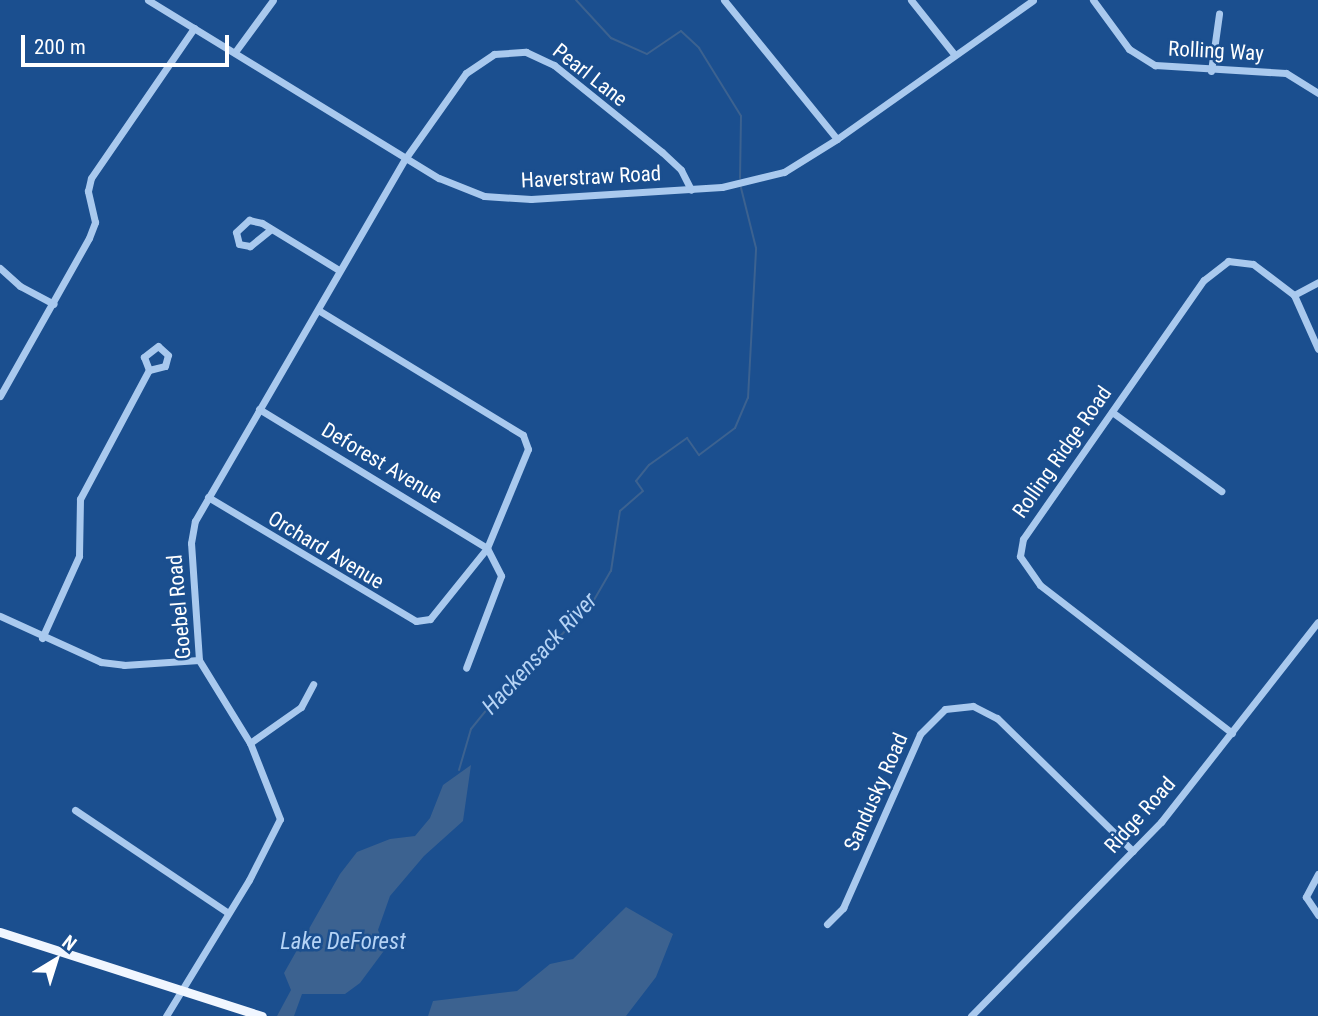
<!DOCTYPE html>
<html>
<head>
<meta charset="utf-8">
<style>
	body { margin:0 }
	#map { position:relative; width:1318px; height:1016px; overflow:hidden; background:#1b4f8f; font-family:"Roboto Condensed",sans-serif }
	div>[style] { position:absolute }
	.water>* { inset:0; background:#3c6290 }
	.stream>* { height:2px; margin:-1px; padding:0 1px; transform-origin:1px; border-radius:1px; background:#3c6290 }
	.minor>* { height:7px; margin:-3.5px; padding:0 3.5px; transform-origin:3.5px; border-radius:3.5px; background:#a9c9ee }
	.major>* { height:9px; margin:-4.5px; padding:0 4.5px; transform-origin:4.5px; border-radius:4.5px; background:#f0f6ff }
	span { translate:-50% -50%; white-space:nowrap; text-align:center; line-height:1.15; -webkit-text-stroke:5px #1b4f8f; paint-order:stroke }
	.street-label { font-size:21px; color:#fff }
	.water-label { font-size:23px; color:#b5d3f5; font-style:italic }
	.north { position:absolute; left:21px; top:925px; width:70px; height:70px; -webkit-text-stroke:5px #1b4f8f; paint-order:stroke; rotate:38deg; font-size:19px; font-weight:700; line-height:28px; text-align:center; color:#fff }
	.north::after { content:''; display:block; margin:auto; width:24px; height:32px; background:#fff; clip-path:polygon(50% 0,100% 100%,50% 72%,0 100%) }
	.scale { position:absolute; left:21px; top:35px; width:208px; height:32px; box-sizing:border-box; border:4px solid #fff; border-top:0; padding-left:9px; font-size:21px; line-height:24px; white-space:nowrap; color:#fff; -webkit-text-stroke:5px #1b4f8f; paint-order:stroke }
</style>
</head>
<body>
<div id="map">
	<div class="water">
		<div style="clip-path:polygon(471px 765px,463px 821px,424px 856px,390px 896px,378px 930px,386px 948px,360px 983px,345px 994px,302px 994px,294px 1016px,277px 1016px,291px 990px,284px 973px,340px 874px,357px 852px,390px 839px,415px 836px,430px 818px,443px 785px)"></div>
		<div style="clip-path:polygon(626px 907px,673px 934px,656px 977px,626px 1016px,428px 1016px,433px 1001px,517px 991px,550px 964px,573px 959px)"></div>
	</div>
	<div class="stream">
		<div style="left:576px;top:0;width:52px;rotate:47.4deg"></div>
		<div style="left:611px;top:38px;width:39px;rotate:24deg"></div>
		<div style="left:647px;top:54px;width:41px;rotate:-34.1deg"></div>
		<div style="left:681px;top:31px;width:25px;rotate:43deg"></div>
		<div style="left:699px;top:48px;width:80px;rotate:58.3deg"></div>
		<div style="left:741px;top:116px;width:62px;rotate:90.9deg"></div>
		<div style="left:459px;top:770px;width:43px;rotate:-73.7deg"></div>
		<div style="left:471px;top:729px;width:32px;rotate:-51deg"></div>
		<div style="left:491px;top:704px;width:29px;rotate:-38deg"></div>
		<div style="left:514px;top:686px;width:117px;rotate:-47.1deg"></div>
		<div style="left:594px;top:600px;width:34px;rotate:-60deg"></div>
		<div style="left:611px;top:571px;width:61px;rotate:-81.5deg"></div>
		<div style="left:620px;top:511px;width:30px;rotate:-41deg"></div>
		<div style="left:643px;top:491px;width:12px;rotate:-125deg"></div>
		<div style="left:636px;top:481px;width:21px;rotate:-51deg"></div>
		<div style="left:649px;top:465px;width:47px;rotate:-35.4deg"></div>
		<div style="left:687px;top:438px;width:21px;rotate:55deg"></div>
		<div style="left:699px;top:455px;width:45px;rotate:-36.9deg"></div>
		<div style="left:735px;top:428px;width:33px;rotate:-67deg"></div>
		<div style="left:748px;top:398px;width:150px;rotate:-86.9deg"></div>
		<div style="left:756px;top:248px;width:66px;rotate:-104deg"></div>
	</div>
	<div class="minor">
		<div style="left:148px;top:0;width:341px;rotate:31.5deg"></div>
		<div style="left:439px;top:178px;width:48px;rotate:21.8deg"></div>
		<div style="left:484px;top:196px;width:47px;rotate:3.7deg"></div>
		<div style="left:531px;top:199px;width:191px;rotate:-3.6deg"></div>
		<div style="left:722px;top:187px;width:64px;rotate:-13.6deg"></div>
		<div style="left:784px;top:172px;width:62px;rotate:-31.9deg"></div>
		<div style="left:837px;top:139px;width:240px;rotate:-35.3deg"></div>
		<div style="left:724px;top:0;width:179px;rotate:50.9deg"></div>
		<div style="left:911px;top:0;width:69px;rotate:51.5deg"></div>
		<div style="left:1093px;top:0;width:61px;rotate:53.7deg"></div>
		<div style="left:1129px;top:49px;width:31px;rotate:32deg"></div>
		<div style="left:1155px;top:65px;width:131px;rotate:3.5deg"></div>
		<div style="left:1286px;top:73px;width:38px;rotate:32deg"></div>
		<div style="left:235px;top:52px;width:64px;rotate:-53.8deg"></div>
		<div style="left:1211px;top:71px;width:58px;rotate:-82deg"></div>
		<div style="left:270px;top:230px;width:26px;rotate:141deg"></div>
		<div style="left:250px;top:246px;width:11px;rotate:-170deg"></div>
		<div style="left:239px;top:244px;width:12px;rotate:-104deg"></div>
		<div style="left:236px;top:232px;width:18px;rotate:-43deg"></div>
		<div style="left:249px;top:220px;width:13px;rotate:13deg"></div>
		<div style="left:262px;top:223px;width:90px;rotate:31.4deg"></div>
		<div style="left:0;top:268px;width:27px;rotate:42deg"></div>
		<div style="left:20px;top:286px;width:38px;rotate:28deg"></div>
		<div style="left:1294px;top:295px;width:27px;rotate:-28deg"></div>
		<div style="left:0;top:396px;width:181px;rotate:-60.6deg"></div>
		<div style="left:89px;top:238px;width:17px;rotate:-69deg"></div>
		<div style="left:95px;top:222px;width:32px;rotate:-103deg"></div>
		<div style="left:88px;top:191px;width:13px;rotate:-77deg"></div>
		<div style="left:91px;top:178px;width:182px;rotate:-55.5deg"></div>
		<div style="left:259px;top:409px;width:267px;rotate:31.4deg"></div>
		<div style="left:487px;top:548px;width:31px;rotate:63deg"></div>
		<div style="left:501px;top:576px;width:98px;rotate:110.8deg"></div>
		<div style="left:1112px;top:412px;width:135px;rotate:35.9deg"></div>
		<div style="left:208px;top:497px;width:242px;rotate:30.8deg"></div>
		<div style="left:416px;top:621px;width:14px;rotate:-8deg"></div>
		<div style="left:430px;top:619px;width:91px;rotate:-51.2deg"></div>
		<div style="left:487px;top:548px;width:107px;rotate:-67.5deg"></div>
		<div style="left:528px;top:449px;width:15px;rotate:-110deg"></div>
		<div style="left:523px;top:435px;width:240px;rotate:-148.6deg"></div>
		<div style="left:0;top:616px;width:111px;rotate:24.5deg"></div>
		<div style="left:101px;top:662px;width:23px;rotate:7deg"></div>
		<div style="left:124px;top:665px;width:75px;rotate:-3.8deg"></div>
		<div style="left:42px;top:638px;width:90px;rotate:-65.7deg"></div>
		<div style="left:79px;top:556px;width:57px;rotate:-89deg"></div>
		<div style="left:80px;top:499px;width:146px;rotate:-61.9deg"></div>
		<div style="left:149px;top:370px;width:16px;rotate:-14deg"></div>
		<div style="left:165px;top:366px;width:11px;rotate:-75deg"></div>
		<div style="left:168px;top:355px;width:13px;rotate:-138deg"></div>
		<div style="left:158px;top:346px;width:18px;rotate:142deg"></div>
		<div style="left:144px;top:357px;width:14px;rotate:69deg"></div>
		<div style="left:1232px;top:733px;width:242px;rotate:-142.4deg"></div>
		<div style="left:1040px;top:585px;width:35px;rotate:-125deg"></div>
		<div style="left:1020px;top:556px;width:17px;rotate:-80deg"></div>
		<div style="left:1023px;top:539px;width:316px;rotate:-55.1deg"></div>
		<div style="left:1204px;top:280px;width:31px;rotate:-38deg"></div>
		<div style="left:1228px;top:261px;width:25px;rotate:7deg"></div>
		<div style="left:1253px;top:264px;width:51px;rotate:37.1deg"></div>
		<div style="left:1294px;top:295px;width:59px;rotate:66deg"></div>
		<div style="left:250px;top:743px;width:62px;rotate:-35.2deg"></div>
		<div style="left:301px;top:707px;width:26px;rotate:-62deg"></div>
		<div style="left:75px;top:810px;width:184px;rotate:33.9deg"></div>
		<div style="left:1318px;top:874px;width:26px;rotate:118deg"></div>
		<div style="left:1306px;top:897px;width:22px;rotate:56deg"></div>
		<div style="left:827px;top:924px;width:23px;rotate:-45deg"></div>
		<div style="left:843px;top:908px;width:190px;rotate:-66.1deg"></div>
		<div style="left:920px;top:734px;width:35px;rotate:-45deg"></div>
		<div style="left:945px;top:709px;width:28px;rotate:-6deg"></div>
		<div style="left:973px;top:706px;width:27px;rotate:27deg"></div>
		<div style="left:997px;top:718px;width:190px;rotate:44.4deg"></div>
		<div style="left:166px;top:1016px;width:159px;rotate:-58.6deg"></div>
		<div style="left:249px;top:880px;width:68px;rotate:-63.1deg"></div>
		<div style="left:280px;top:819px;width:82px;rotate:-111.5deg"></div>
		<div style="left:250px;top:743px;width:97px;rotate:-121.6deg"></div>
		<div style="left:199px;top:660px;width:117px;rotate:-93.9deg"></div>
		<div style="left:191px;top:543px;width:22px;rotate:-80deg"></div>
		<div style="left:195px;top:521px;width:419px;rotate:-59.9deg"></div>
		<div style="left:405px;top:159px;width:105px;rotate:-54.7deg"></div>
		<div style="left:466px;top:73px;width:34px;rotate:-34deg"></div>
		<div style="left:494px;top:54px;width:32px;rotate:-4deg"></div>
		<div style="left:526px;top:52px;width:31px;rotate:25deg"></div>
		<div style="left:554px;top:65px;width:139px;rotate:38.9deg"></div>
		<div style="left:662px;top:152px;width:26px;rotate:43deg"></div>
		<div style="left:681px;top:170px;width:22px;rotate:63deg"></div>
		<div style="left:971px;top:1016px;width:272px;rotate:-45.6deg"></div>
		<div style="left:1161px;top:822px;width:254px;rotate:-51.9deg"></div>
	</div>
	<div class="major">
		<div style="left:0;top:932px;width:275px;rotate:17.8deg"></div>
	</div>
	<div class="street-label">
		<span style="left:1216px;top:51px;rotate:3deg">Rolling Way</span>
		<span style="left:590px;top:75px;rotate:38deg">Pearl Lane</span>
		<span style="left:591px;top:177px;rotate:-3deg">Haverstraw Road</span>
		<span style="left:1062px;top:452px;rotate:-55deg">Rolling Ridge Road</span>
		<span style="left:382px;top:463px;rotate:31deg">Deforest Avenue</span>
		<span style="left:326px;top:550px;rotate:31deg">Orchard Avenue</span>
		<span style="left:179px;top:607px;rotate:-95deg">Goebel Road</span>
		<span style="left:876px;top:792px;rotate:-66deg">Sandusky Road</span>
		<span style="left:1140px;top:815px;rotate:-48deg">Ridge Road</span>
	</div>
	<div class="water-label">
		<span style="left:540px;top:654px;rotate:-47deg">Hackensack River</span>
		<span style="left:343px;top:942px">Lake DeForest</span>
	</div>
	<div class="north">N</div>
	<div class="scale">200 m</div>
</div>
</body>
</html>
